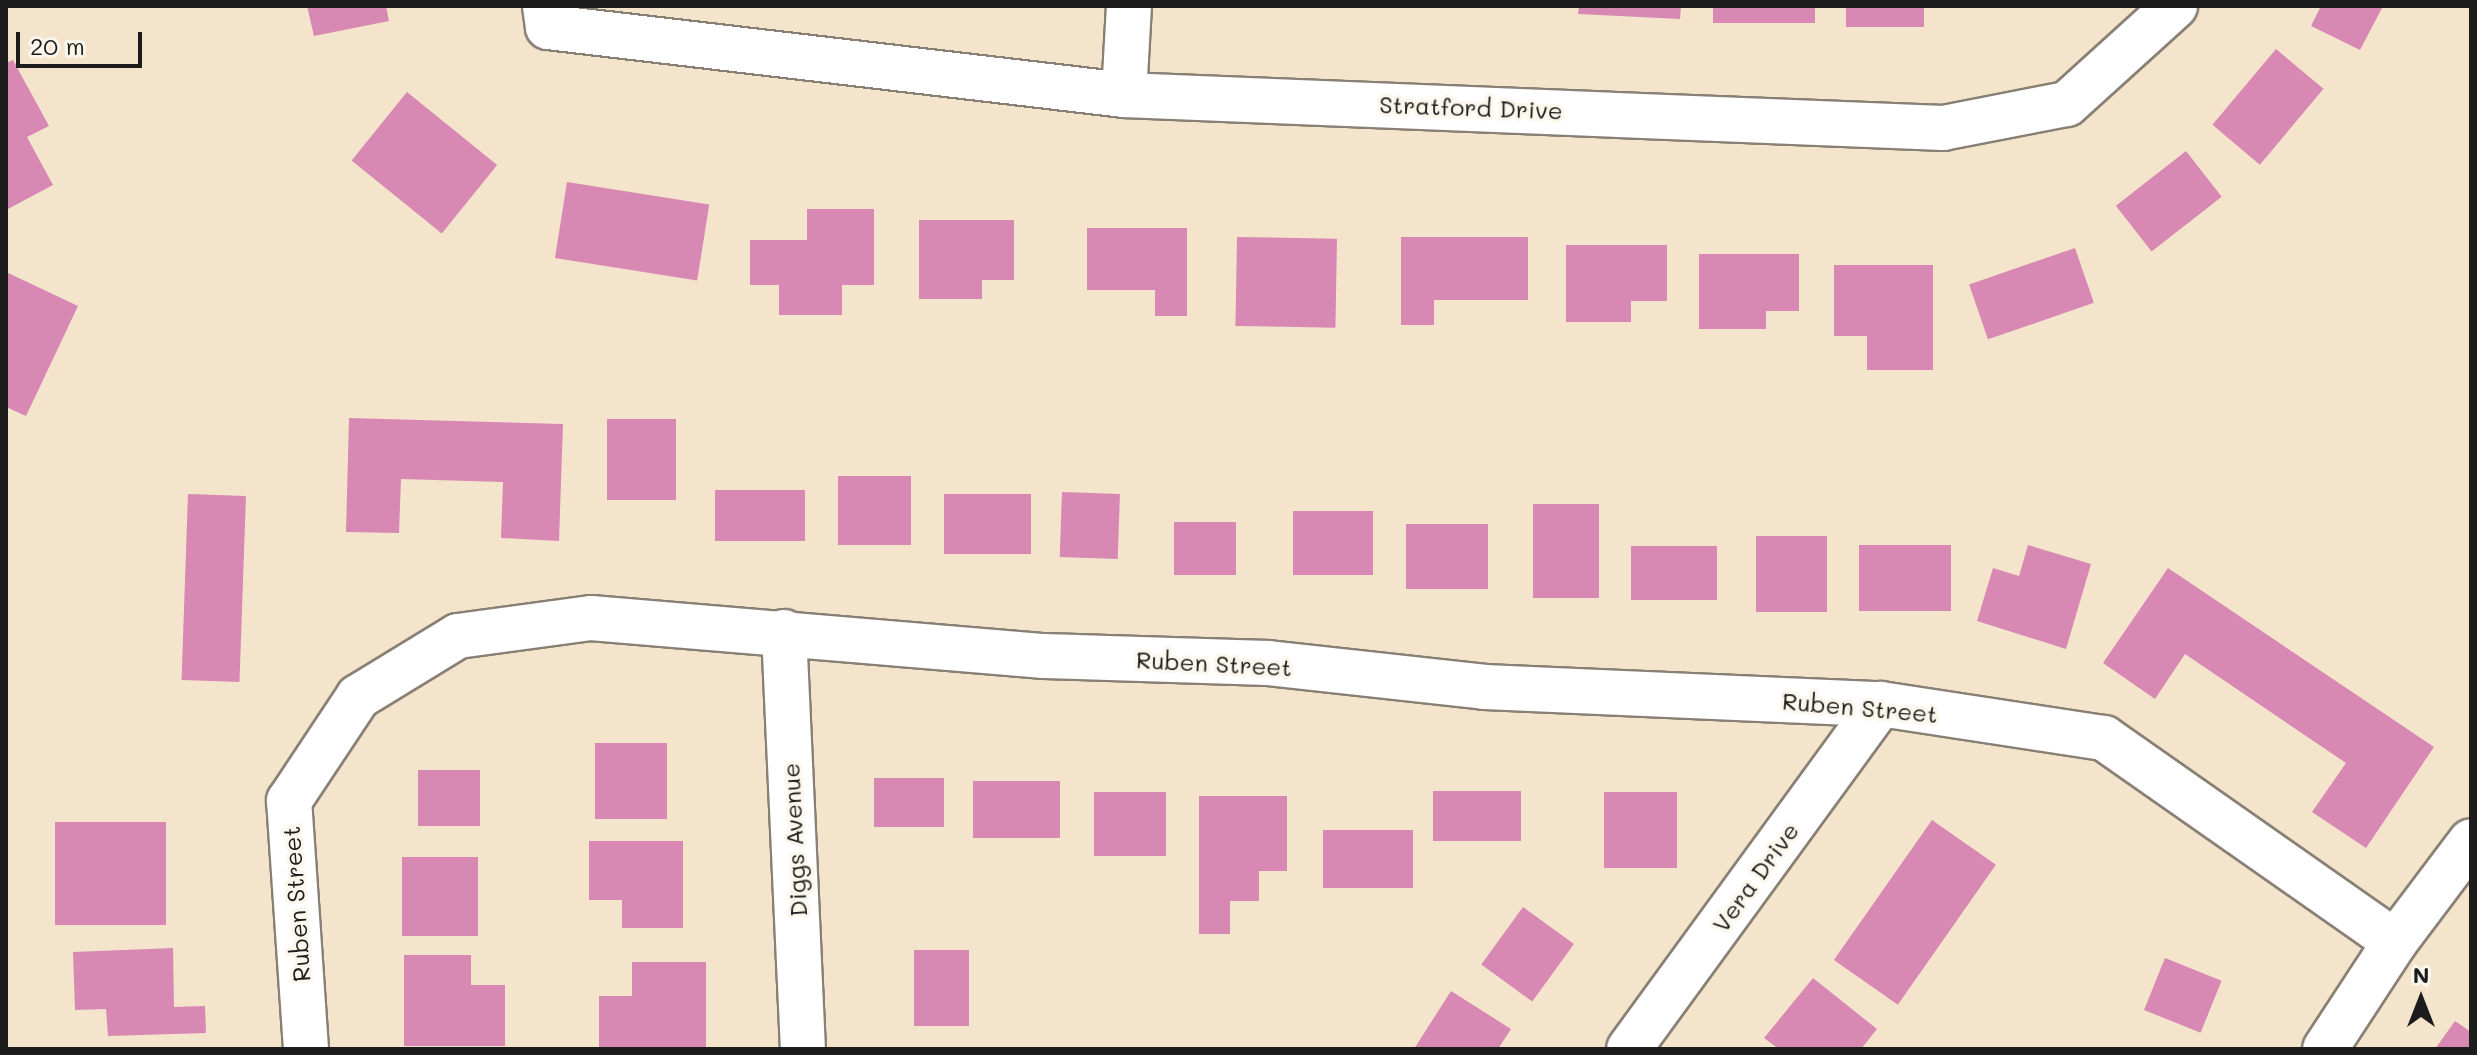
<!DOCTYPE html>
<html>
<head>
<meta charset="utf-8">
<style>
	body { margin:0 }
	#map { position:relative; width:2477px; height:1055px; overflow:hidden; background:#f5e4cc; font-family:Mali,sans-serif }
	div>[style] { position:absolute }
	.building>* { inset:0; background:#d789b3; transform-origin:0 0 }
	.roads { filter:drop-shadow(2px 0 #888074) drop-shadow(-2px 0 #888074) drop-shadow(0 2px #888074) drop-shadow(0 -2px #888074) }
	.minor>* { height:44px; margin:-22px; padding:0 22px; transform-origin:22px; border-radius:22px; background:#fff }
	span { translate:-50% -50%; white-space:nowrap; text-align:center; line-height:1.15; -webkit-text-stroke:7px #fbf7ec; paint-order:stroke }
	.street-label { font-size:24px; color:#1c1c1c }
	.frame { position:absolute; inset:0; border:8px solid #1c1c1c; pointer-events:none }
	.north { position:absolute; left:2381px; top:959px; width:80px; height:80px; -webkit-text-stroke:6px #fbf7ec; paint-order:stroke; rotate:0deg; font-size:22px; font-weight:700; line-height:32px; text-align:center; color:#1c1c1c }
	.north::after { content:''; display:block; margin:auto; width:28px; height:36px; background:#1c1c1c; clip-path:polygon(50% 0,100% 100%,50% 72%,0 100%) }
	.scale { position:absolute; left:16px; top:32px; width:126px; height:36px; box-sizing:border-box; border:4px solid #1c1c1c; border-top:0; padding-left:10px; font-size:24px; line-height:28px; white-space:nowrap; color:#1c1c1c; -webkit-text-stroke:6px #fbf7ec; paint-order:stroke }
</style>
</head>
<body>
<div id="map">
	<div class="building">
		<div style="clip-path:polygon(307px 6px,386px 6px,389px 21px,314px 36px)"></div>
		<div style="clip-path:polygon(1579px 6px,1681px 6px,1680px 19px,1578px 14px)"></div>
		<div style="left:1713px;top:6px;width:102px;height:17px"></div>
		<div style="left:1846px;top:6px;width:78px;height:21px"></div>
		<div style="clip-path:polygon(2321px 6px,2383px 6px,2360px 50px,2311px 26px)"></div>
		<div style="left:2276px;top:49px;width:62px;height:99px;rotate:40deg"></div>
		<div style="clip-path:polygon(13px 60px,49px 126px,27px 137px,53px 185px,6px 210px,6px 63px)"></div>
		<div style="left:407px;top:92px;width:116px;height:88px;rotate:39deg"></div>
		<div style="left:2186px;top:151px;width:58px;height:89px;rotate:52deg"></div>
		<div style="left:567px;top:182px;width:144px;height:77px;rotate:9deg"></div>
		<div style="clip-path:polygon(807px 209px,874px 209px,874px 285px,842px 285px,842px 315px,779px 315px,779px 285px,750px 285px,750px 240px,807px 240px)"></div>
		<div style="clip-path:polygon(919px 220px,1014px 220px,1014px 280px,982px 280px,982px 299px,919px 299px)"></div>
		<div style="clip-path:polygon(1087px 228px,1187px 228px,1187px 316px,1155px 316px,1155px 290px,1087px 290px)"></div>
		<div style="left:1237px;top:237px;width:100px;height:89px;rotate:1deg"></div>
		<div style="clip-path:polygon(1401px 237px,1528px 237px,1528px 300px,1434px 300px,1434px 325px,1401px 325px)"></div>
		<div style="clip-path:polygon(1566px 245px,1667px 245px,1667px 301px,1631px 301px,1631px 322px,1566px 322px)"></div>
		<div style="left:2075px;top:248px;width:58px;height:112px;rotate:71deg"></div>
		<div style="clip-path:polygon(1699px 254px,1799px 254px,1799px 311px,1766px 311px,1766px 329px,1699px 329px)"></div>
		<div style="clip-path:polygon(1834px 265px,1933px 265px,1933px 370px,1867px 370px,1867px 336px,1834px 336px)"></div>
		<div style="clip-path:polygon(6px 272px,78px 306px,26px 416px,6px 407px)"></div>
		<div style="clip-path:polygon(349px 418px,563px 424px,559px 541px,501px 538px,503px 482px,401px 479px,399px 533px,346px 532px)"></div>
		<div style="left:607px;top:419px;width:69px;height:81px"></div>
		<div style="left:838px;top:476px;width:73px;height:69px"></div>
		<div style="left:715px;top:490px;width:90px;height:51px"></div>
		<div style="left:1062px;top:492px;width:58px;height:65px;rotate:2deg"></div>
		<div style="left:188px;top:494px;width:58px;height:186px;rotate:2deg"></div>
		<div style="left:944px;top:494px;width:87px;height:60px"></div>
		<div style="left:1533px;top:504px;width:66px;height:94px"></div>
		<div style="left:1293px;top:511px;width:80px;height:64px"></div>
		<div style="left:1174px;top:522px;width:62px;height:53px"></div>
		<div style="left:1406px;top:524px;width:82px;height:65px"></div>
		<div style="left:1756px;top:536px;width:71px;height:76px"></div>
		<div style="left:1859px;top:545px;width:92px;height:66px"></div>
		<div style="clip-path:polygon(2028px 545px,2091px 564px,2066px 649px,1977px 621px,1993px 568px,2019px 576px)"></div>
		<div style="left:1631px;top:546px;width:86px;height:54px"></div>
		<div style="clip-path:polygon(2168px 568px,2434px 747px,2366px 848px,2312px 812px,2346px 763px,2185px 654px,2155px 699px,2103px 663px)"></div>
		<div style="left:595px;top:743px;width:72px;height:76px"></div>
		<div style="left:418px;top:770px;width:62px;height:56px"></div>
		<div style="left:874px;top:778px;width:70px;height:49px"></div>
		<div style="left:973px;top:781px;width:87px;height:57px"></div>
		<div style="left:1433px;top:791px;width:88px;height:50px"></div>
		<div style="left:1094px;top:792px;width:72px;height:64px"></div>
		<div style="left:1604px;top:792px;width:73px;height:76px"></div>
		<div style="clip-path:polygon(1199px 796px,1287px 796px,1287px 871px,1259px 871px,1259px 901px,1230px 901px,1230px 934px,1199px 934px)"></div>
		<div style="left:1932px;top:820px;width:78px;height:171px;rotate:35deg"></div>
		<div style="left:55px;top:822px;width:111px;height:103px"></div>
		<div style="left:1323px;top:830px;width:90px;height:58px"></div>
		<div style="clip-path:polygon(589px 841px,683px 841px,683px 928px,622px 928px,622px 900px,589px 900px)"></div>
		<div style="left:402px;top:857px;width:76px;height:79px"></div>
		<div style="left:1523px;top:907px;width:63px;height:71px;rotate:36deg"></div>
		<div style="clip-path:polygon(173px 948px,174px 1007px,205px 1006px,206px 1033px,108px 1036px,106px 1009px,75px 1010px,73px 952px)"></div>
		<div style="left:914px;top:950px;width:55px;height:76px"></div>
		<div style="clip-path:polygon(404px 955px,471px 955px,471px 985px,505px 985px,505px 1046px,404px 1046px)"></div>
		<div style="left:2165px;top:958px;width:61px;height:56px;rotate:22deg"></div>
		<div style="clip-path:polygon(632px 962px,706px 962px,706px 1049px,599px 1049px,599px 996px,632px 996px)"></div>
		<div style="clip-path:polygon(1813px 978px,1877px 1029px,1861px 1049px,1779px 1049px,1764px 1038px)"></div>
		<div style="clip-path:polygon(1451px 991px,1511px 1029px,1498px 1049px,1414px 1049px)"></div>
		<div style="clip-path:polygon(2455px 1021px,2471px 1032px,2471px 1049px,2435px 1049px)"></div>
	</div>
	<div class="roads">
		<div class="minor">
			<div style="left:545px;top:6px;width:21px;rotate:82deg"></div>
			<div style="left:548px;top:27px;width:580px;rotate:6.73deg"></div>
			<div style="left:1124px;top:95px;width:820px;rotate:2.31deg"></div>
			<div style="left:1943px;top:128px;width:126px;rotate:-11deg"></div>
			<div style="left:2067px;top:104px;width:146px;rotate:-42.2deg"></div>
			<div style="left:1124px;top:95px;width:89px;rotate:-86.8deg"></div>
			<div style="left:784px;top:632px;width:417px;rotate:87.4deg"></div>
			<div style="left:306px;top:1049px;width:249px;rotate:-93.9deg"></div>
			<div style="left:289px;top:801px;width:125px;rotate:-56.4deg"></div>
			<div style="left:358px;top:697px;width:117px;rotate:-31.4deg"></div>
			<div style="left:458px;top:636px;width:134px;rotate:-7.7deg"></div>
			<div style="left:591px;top:618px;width:455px;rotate:4.8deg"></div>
			<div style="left:1044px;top:656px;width:224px;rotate:1.8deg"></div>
			<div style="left:1268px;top:663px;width:217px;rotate:6.3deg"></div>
			<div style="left:1484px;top:687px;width:397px;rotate:2.5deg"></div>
			<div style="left:1881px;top:704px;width:226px;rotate:8.7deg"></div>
			<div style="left:2104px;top:738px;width:355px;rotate:35deg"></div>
			<div style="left:1629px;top:1049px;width:427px;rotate:-53.9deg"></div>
			<div style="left:2325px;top:1049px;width:128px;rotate:-56.8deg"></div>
			<div style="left:2395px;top:942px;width:126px;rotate:-53deg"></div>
		</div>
	</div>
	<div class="street-label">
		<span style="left:1471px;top:107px;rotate:2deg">Stratford Drive</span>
		<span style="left:1214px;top:663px;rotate:3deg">Ruben Street</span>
		<span style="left:1860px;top:707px;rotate:5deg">Ruben Street</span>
		<span style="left:794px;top:840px;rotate:-93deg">Diggs Avenue</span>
		<span style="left:1755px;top:877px;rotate:-54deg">Vera Drive</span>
		<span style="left:296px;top:904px;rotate:-94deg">Ruben Street</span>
	</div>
	<div class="frame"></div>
	<div class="north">N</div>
	<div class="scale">20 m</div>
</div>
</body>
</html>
